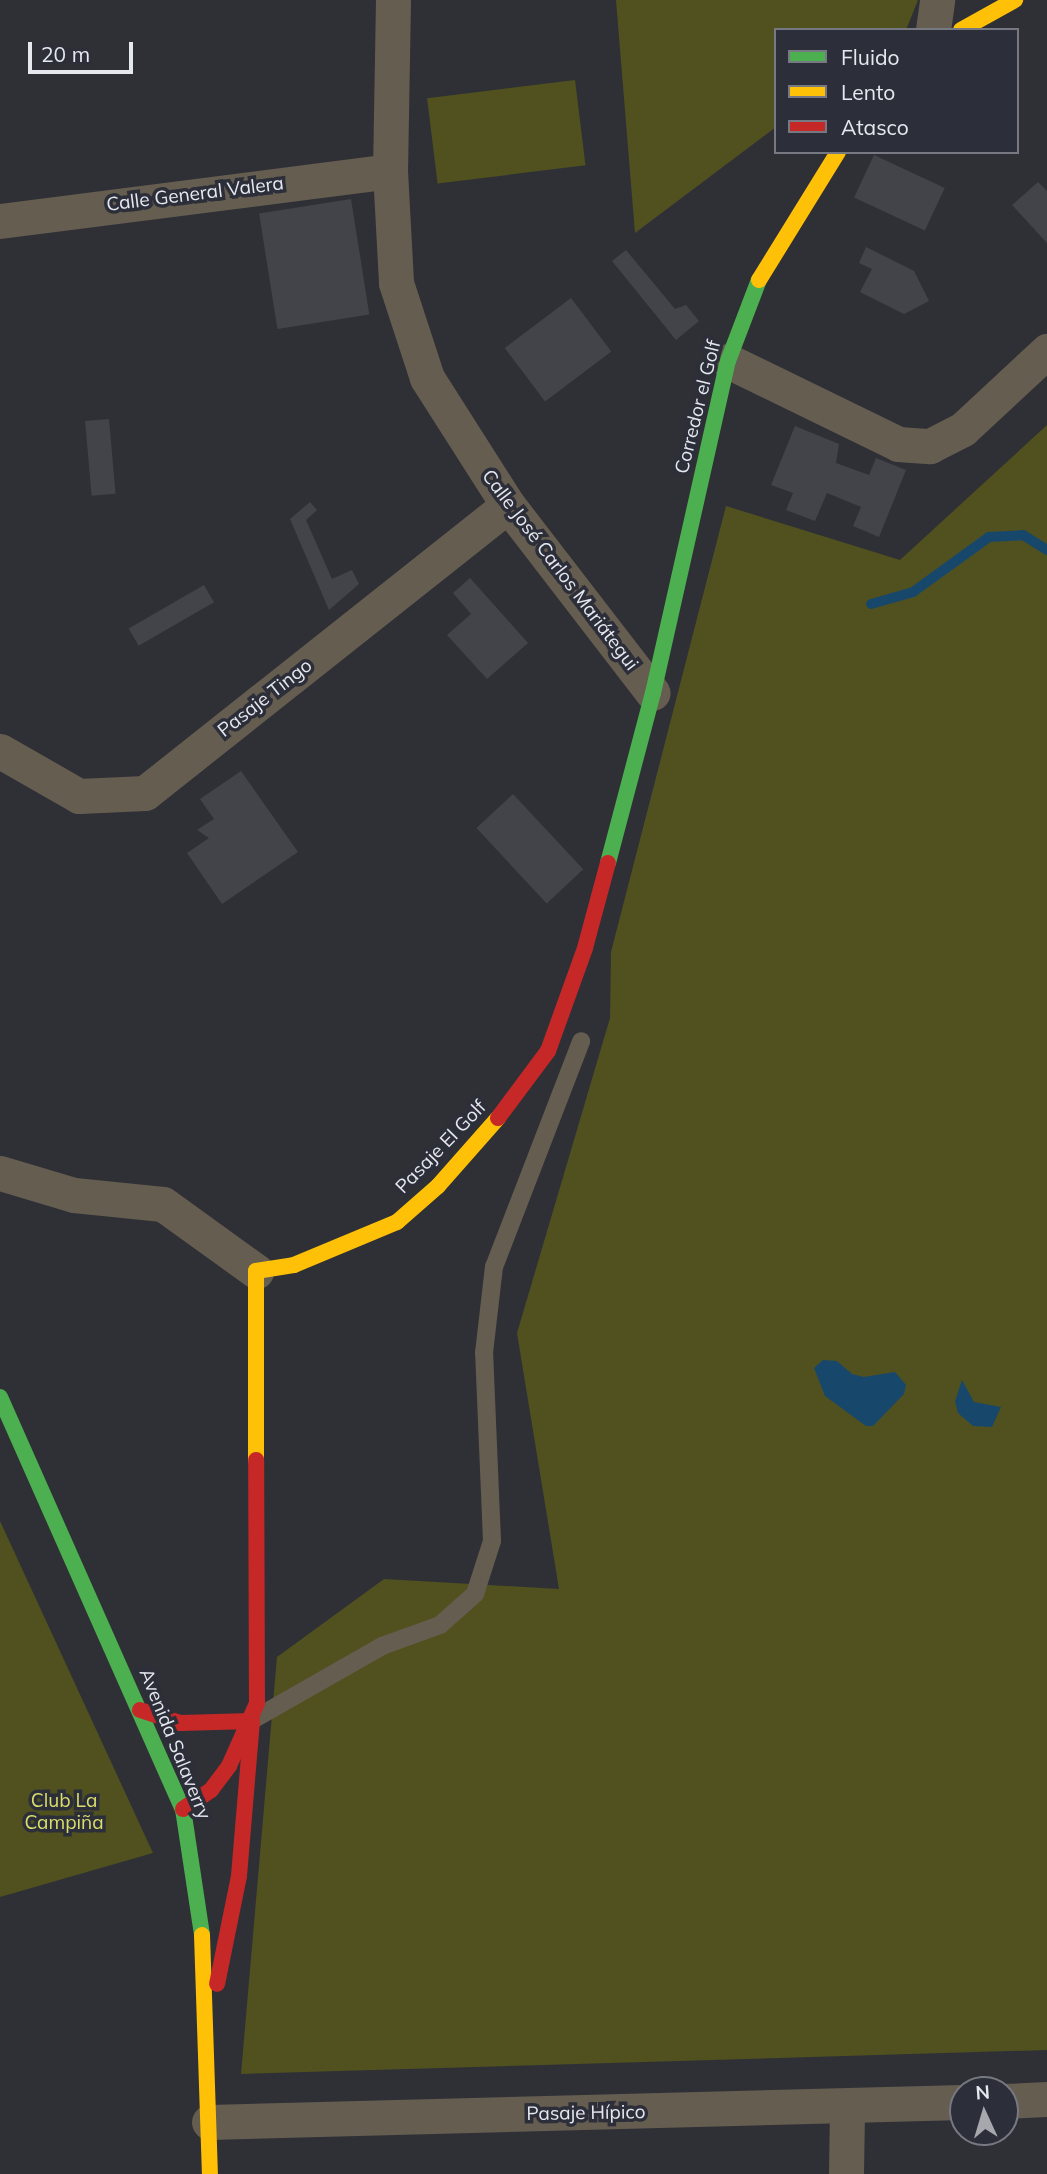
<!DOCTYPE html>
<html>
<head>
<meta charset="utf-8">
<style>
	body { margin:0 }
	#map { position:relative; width:1047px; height:2174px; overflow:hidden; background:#2f3036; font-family:Mulish,sans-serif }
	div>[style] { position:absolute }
	.green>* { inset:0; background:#50511f; transform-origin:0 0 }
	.water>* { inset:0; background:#18476c }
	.stream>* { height:10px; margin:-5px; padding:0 5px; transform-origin:5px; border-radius:5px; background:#18476c }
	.building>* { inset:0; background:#434449; transform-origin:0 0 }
	.lane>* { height:18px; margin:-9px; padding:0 9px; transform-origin:9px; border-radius:9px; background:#665d51 }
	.street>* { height:35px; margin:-17.5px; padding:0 17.5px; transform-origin:17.5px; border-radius:17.5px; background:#665d51 }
	.fast>* { height:16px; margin:-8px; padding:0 8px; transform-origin:8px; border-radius:8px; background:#4caf50 }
	.slow>* { height:16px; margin:-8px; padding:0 8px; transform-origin:8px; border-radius:8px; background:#ffc107 }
	.jam>* { height:16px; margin:-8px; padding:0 8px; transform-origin:8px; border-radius:8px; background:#c62828 }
	span { translate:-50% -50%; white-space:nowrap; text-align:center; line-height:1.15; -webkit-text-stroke:7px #2c2f39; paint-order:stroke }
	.street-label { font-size:19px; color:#e6e8ef }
	.park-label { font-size:19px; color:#dbde6b }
	.legend { position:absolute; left:774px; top:28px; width:245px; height:126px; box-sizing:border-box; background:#2c2f39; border:2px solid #767982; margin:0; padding:9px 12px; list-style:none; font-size:21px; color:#e6e8ef }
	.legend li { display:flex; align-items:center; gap:14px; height:35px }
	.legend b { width:35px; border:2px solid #767982 }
	.north { position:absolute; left:949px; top:2076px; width:70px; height:70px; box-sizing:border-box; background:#2c2f39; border:2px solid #767982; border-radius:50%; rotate:356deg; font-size:19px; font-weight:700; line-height:28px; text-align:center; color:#e6e8ef }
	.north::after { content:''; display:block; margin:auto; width:24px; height:32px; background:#a6a8ae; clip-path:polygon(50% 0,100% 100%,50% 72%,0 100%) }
	.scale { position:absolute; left:28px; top:42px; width:105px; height:32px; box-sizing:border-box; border:4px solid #e6e8ef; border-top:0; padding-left:9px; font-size:21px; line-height:24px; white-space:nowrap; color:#e6e8ef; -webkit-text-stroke:5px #2c2f39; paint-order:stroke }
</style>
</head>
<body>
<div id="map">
	<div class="green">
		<div style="clip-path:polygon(616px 0,918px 0,906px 30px,776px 30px,776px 127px,635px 233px)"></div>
		<div style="left:575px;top:80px;width:86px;height:149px;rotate:83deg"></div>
		<div style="clip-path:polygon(1047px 425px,1047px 2050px,241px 2074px,277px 1657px,384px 1579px,559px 1589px,517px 1333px,610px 1018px,611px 952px,726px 506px,900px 560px)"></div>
		<div style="clip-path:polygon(0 1521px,153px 1853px,0 1897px)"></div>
	</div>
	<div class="water">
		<div style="clip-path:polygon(823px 1360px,837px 1361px,852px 1374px,864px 1377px,895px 1372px,906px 1385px,904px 1394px,873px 1426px,866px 1426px,825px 1396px,814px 1368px)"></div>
		<div style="clip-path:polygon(962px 1380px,974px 1402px,1001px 1407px,992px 1427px,973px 1426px,958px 1413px,955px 1401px)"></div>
	</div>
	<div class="stream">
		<div style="left:871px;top:604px;width:44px;rotate:-15.9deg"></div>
		<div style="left:913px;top:592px;width:94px;rotate:-35.9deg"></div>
		<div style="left:989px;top:537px;width:34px;rotate:-3deg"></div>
		<div style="left:1023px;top:535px;width:28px;rotate:32deg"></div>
	</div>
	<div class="building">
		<div style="left:874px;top:155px;width:78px;height:47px;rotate:25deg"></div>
		<div style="clip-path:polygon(1038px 182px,1047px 191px,1047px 243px,1012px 205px)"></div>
		<div style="left:351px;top:199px;width:117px;height:93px;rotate:81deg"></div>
		<div style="clip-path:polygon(866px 247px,914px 271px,929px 301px,904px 314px,860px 292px,872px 269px,859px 263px)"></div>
		<div style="clip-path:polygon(626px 250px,675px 309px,686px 305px,699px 321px,676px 340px,612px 261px)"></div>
		<div style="left:571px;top:298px;width:67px;height:83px;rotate:53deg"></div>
		<div style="left:109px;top:419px;width:75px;height:24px;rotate:85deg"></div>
		<div style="clip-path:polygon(795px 426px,839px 444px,836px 463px,869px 475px,876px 458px,906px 470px,879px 537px,853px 526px,861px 507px,827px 493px,815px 521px,786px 510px,793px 493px,771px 485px)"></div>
		<div style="clip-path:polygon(310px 502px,317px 510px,306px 520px,332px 579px,352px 570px,359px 584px,329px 610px,290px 519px)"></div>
		<div style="clip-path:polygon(470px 578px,528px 643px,487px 679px,447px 635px,471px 614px,453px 593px)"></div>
		<div style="left:204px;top:585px;width:20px;height:87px;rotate:60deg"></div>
		<div style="clip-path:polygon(241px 771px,298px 852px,222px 904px,187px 853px,209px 838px,197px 830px,214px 819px,200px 799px)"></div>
		<div style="left:513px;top:794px;width:103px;height:50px;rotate:47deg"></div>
	</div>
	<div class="lane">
		<div style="left:256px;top:1718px;width:145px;rotate:-29.7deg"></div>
		<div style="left:382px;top:1646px;width:62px;rotate:-19.9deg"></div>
		<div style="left:440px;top:1625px;width:47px;rotate:-41.5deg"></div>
		<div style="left:475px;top:1594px;width:56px;rotate:-72.2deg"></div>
		<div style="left:492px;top:1541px;width:188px;rotate:-92.4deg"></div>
		<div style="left:484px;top:1353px;width:87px;rotate:-83.4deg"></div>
		<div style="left:494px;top:1267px;width:242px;rotate:-68.9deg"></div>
	</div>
	<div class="street">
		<div style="left:393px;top:0;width:171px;rotate:91deg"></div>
		<div style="left:390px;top:171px;width:112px;rotate:86.9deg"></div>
		<div style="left:396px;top:283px;width:100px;rotate:71.9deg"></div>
		<div style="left:427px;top:378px;width:151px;rotate:57.5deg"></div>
		<div style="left:508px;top:505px;width:237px;rotate:52.4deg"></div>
		<div style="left:933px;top:30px;width:30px;rotate:-82deg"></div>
		<div style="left:0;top:221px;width:393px;rotate:-7.3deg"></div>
		<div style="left:728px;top:361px;width:189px;rotate:26deg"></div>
		<div style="left:898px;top:444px;width:32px;rotate:4deg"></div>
		<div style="left:930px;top:446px;width:37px;rotate:-27deg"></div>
		<div style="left:963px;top:429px;width:115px;rotate:-42.9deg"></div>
		<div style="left:0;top:751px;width:91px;rotate:29.7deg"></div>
		<div style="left:79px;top:796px;width:66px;rotate:-2.6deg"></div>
		<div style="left:145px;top:793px;width:463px;rotate:-38.4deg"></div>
		<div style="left:0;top:1173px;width:77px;rotate:16.6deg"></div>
		<div style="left:74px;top:1195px;width:89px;rotate:5.8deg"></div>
		<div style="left:163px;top:1204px;width:115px;rotate:35.8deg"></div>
		<div style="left:1005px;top:2101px;width:42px;rotate:-2.7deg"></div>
		<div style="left:209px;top:2122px;width:754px;rotate:-1.52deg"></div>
		<div style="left:846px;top:2174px;width:67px;rotate:-89.1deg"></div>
	</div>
	<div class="fast">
		<div style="left:608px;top:863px;width:176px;rotate:-75.2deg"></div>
		<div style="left:653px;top:693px;width:340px;rotate:-77.3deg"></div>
		<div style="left:728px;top:361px;width:87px;rotate:-69.1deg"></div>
		<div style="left:0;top:1397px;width:451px;rotate:66.1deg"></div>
		<div style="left:183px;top:1809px;width:127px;rotate:81.4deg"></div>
	</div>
	<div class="slow">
		<div style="left:961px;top:30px;width:62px;rotate:-29.1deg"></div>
		<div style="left:759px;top:280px;width:150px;rotate:-58.3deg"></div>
		<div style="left:256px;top:1460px;width:189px;rotate:-90deg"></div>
		<div style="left:256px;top:1271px;width:38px;rotate:-9deg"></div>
		<div style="left:294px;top:1265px;width:112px;rotate:-22.7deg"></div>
		<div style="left:397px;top:1222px;width:55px;rotate:-41.3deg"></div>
		<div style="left:438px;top:1186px;width:91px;rotate:-48.6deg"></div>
		<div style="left:202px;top:1935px;width:239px;rotate:88.1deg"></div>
	</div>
	<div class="jam">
		<div style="left:498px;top:1118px;width:84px;rotate:-53.3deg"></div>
		<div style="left:548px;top:1051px;width:109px;rotate:-70.2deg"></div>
		<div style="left:585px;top:948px;width:88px;rotate:-74.9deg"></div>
		<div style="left:140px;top:1710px;width:42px;rotate:18deg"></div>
		<div style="left:180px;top:1723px;width:72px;rotate:-1.6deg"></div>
		<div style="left:252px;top:1721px;width:156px;rotate:94.8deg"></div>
		<div style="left:239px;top:1876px;width:110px;rotate:101.5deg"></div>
		<div style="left:183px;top:1809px;width:34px;rotate:-34deg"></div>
		<div style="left:211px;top:1790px;width:30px;rotate:-53deg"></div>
		<div style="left:229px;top:1766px;width:69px;rotate:-66deg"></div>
		<div style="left:257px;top:1703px;width:243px;rotate:-90.2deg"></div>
	</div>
	<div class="street-label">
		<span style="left:195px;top:194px;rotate:-7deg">Calle General Valera</span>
		<span style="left:698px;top:407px;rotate:-76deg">Corredor el Golf</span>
		<span style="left:560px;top:570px;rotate:53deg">Calle José Carlos Mariátegui</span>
		<span style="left:265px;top:698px;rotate:-38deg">Pasaje Tingo</span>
		<span style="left:441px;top:1147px;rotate:-46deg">Pasaje El Golf</span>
		<span style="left:175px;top:1744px;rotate:68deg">Avenida Salaverry</span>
		<span style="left:586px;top:2113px;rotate:-1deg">Pasaje Hípico</span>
	</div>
	<div class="park-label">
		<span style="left:64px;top:1812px">Club La<br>Campiña</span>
	</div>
	<ul class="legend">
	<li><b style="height:9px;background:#4caf50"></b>Fluido</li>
	<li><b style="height:9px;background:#ffc107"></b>Lento</li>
	<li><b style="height:9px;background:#c62828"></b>Atasco</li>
	</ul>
	<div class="north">N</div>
	<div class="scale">20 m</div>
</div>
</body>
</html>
